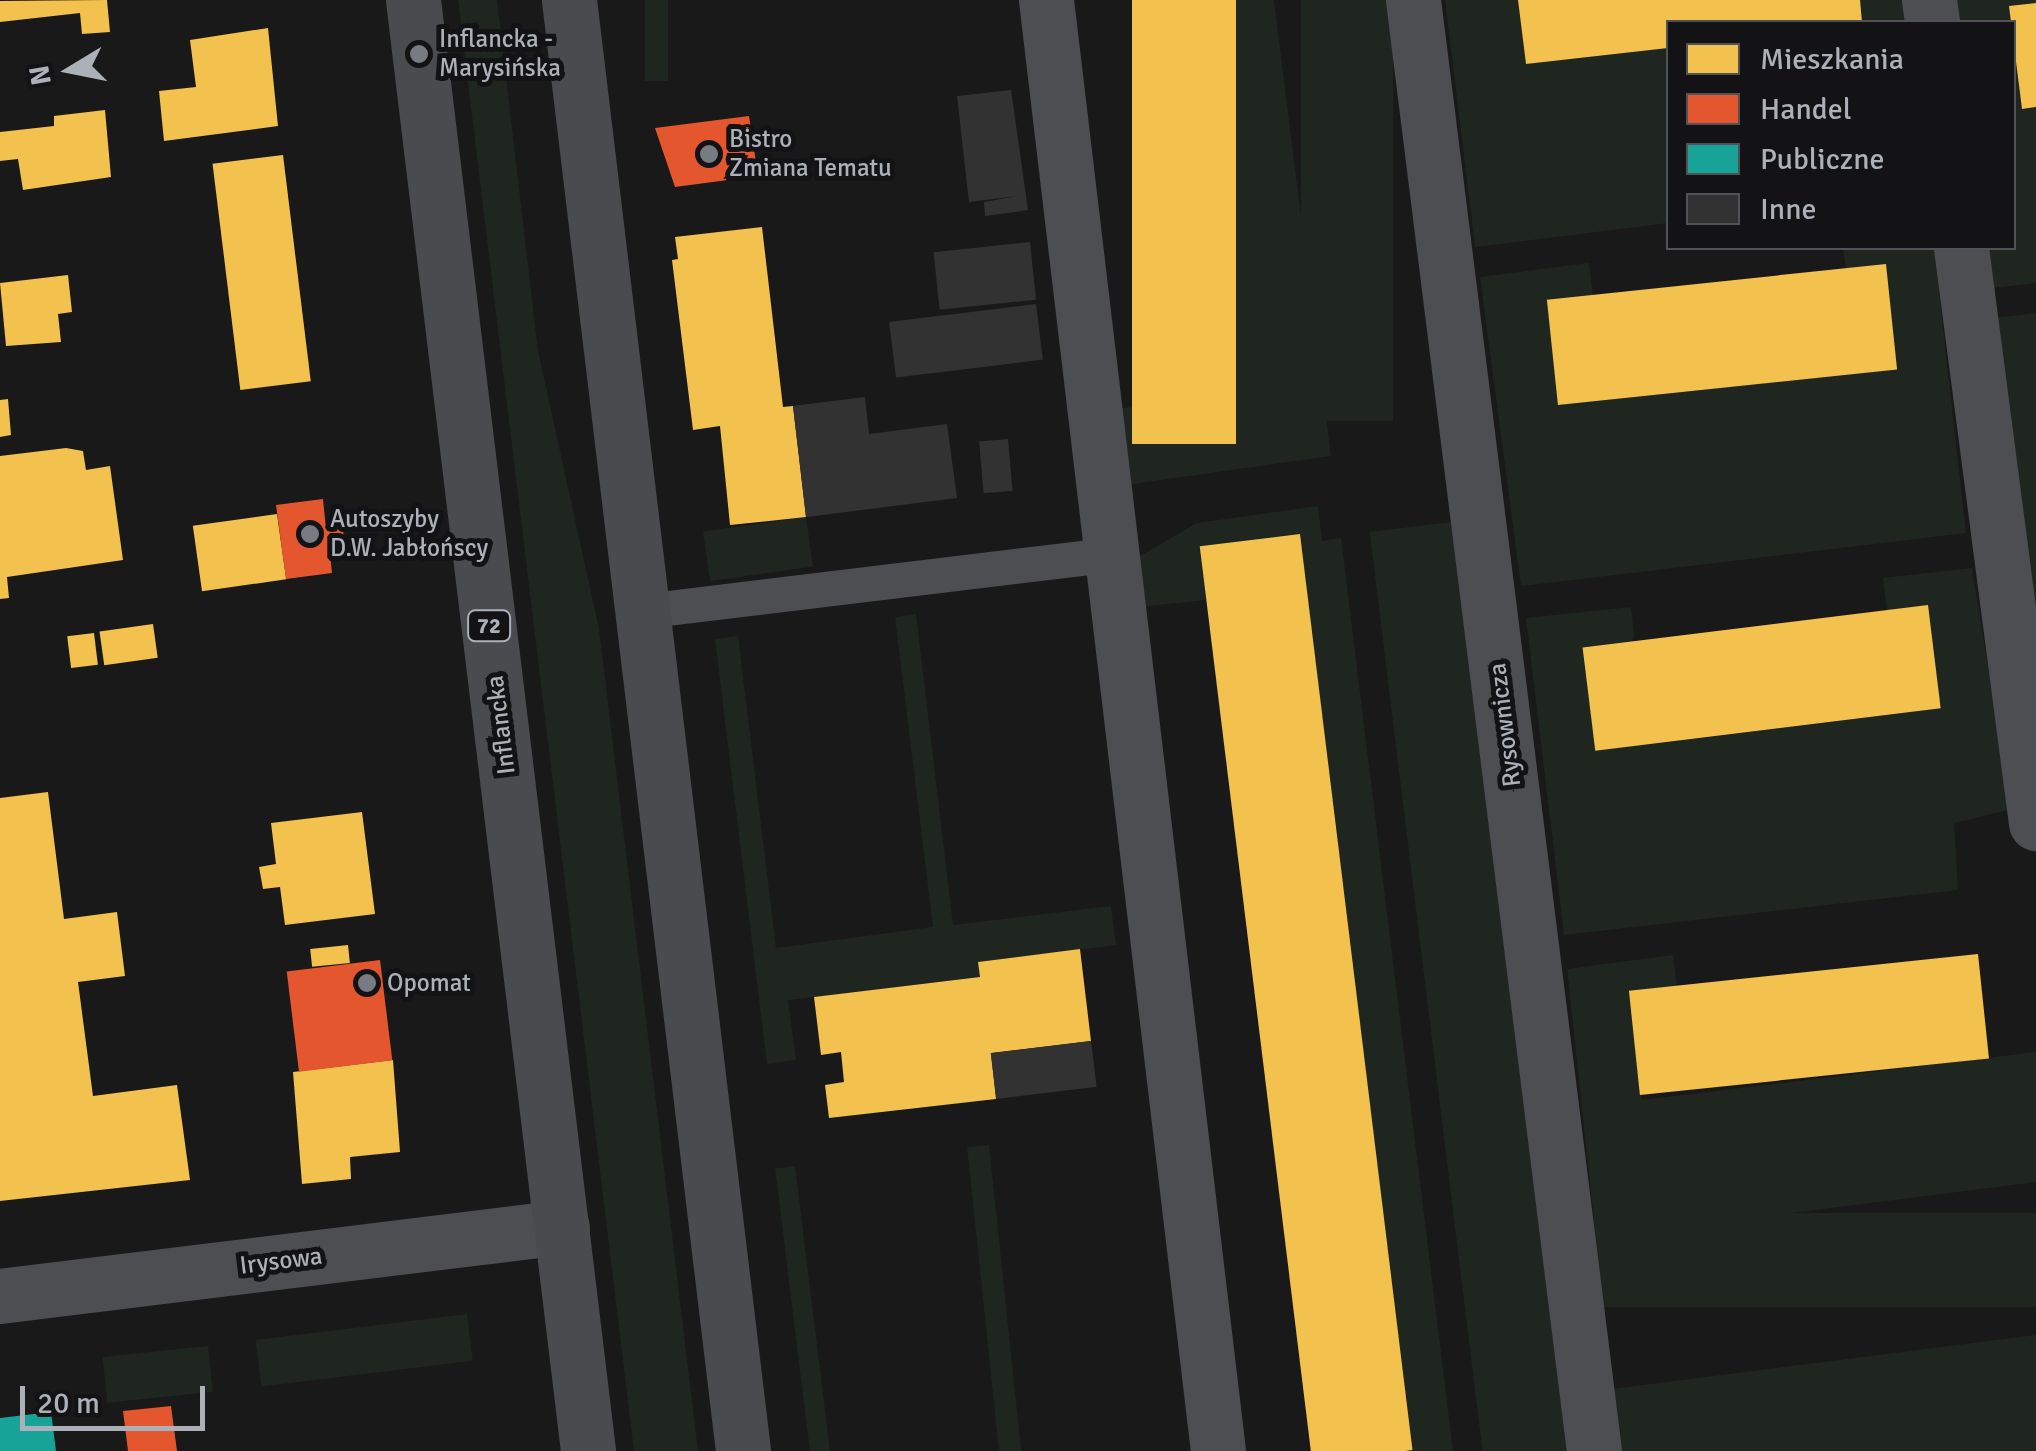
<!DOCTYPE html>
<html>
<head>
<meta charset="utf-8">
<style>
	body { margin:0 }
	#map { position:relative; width:2036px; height:1451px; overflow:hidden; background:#191919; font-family:Signika,sans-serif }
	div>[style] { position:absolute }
	.green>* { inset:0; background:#1f2620; transform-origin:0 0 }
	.homes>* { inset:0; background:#f2c14e; transform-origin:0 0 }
	.shops>* { inset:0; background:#e4572e; transform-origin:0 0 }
	.public>* { inset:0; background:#17a398 }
	.building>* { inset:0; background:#323233; transform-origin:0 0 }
	.lane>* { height:35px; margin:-17.5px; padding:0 17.5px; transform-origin:17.5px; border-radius:17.5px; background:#4d4e52 }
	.street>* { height:55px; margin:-27.5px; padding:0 27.5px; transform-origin:27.5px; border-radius:27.5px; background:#4d4e52 }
	.primary>* { height:55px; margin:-27.5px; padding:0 27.5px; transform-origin:27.5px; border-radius:27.5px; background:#4a4b4e }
	.dots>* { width:28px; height:28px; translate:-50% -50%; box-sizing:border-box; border:5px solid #131315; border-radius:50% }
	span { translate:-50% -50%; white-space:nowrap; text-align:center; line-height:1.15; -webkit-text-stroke:10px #131315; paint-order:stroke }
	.shield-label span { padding:2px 8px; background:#131315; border:2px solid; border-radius:8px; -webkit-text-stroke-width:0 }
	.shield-label { font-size:22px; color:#abb0b9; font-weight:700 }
	.poi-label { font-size:25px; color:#abb0b9 }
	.left { translate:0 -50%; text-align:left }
	.street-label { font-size:25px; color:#abb0b9 }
	.legend { position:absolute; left:1666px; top:20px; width:350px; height:230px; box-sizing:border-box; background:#131315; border:2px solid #505257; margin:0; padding:12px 18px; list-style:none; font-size:30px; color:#abb0b9 }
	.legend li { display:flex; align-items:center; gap:20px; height:50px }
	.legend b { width:50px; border:2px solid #505257 }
	.north { position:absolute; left:20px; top:20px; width:100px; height:100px; -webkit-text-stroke:8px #131315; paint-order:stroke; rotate:260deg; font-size:28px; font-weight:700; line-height:40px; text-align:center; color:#abb0b9 }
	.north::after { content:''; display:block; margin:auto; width:35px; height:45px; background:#abb0b9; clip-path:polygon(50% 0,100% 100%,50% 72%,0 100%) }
	.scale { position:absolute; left:20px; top:1386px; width:185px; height:45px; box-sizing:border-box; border:5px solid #abb0b9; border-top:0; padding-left:12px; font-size:30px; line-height:35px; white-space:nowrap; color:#abb0b9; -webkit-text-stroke:8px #131315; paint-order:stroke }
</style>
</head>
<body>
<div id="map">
	<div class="green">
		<div style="clip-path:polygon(458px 0,497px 0,538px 351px,599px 629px,698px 1451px,634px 1451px)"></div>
		<div style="left:645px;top:0;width:23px;height:81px"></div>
		<div style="clip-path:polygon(1236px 0,1274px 0,1331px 456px,1125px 485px,1116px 409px,1180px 401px,1185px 441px)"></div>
		<div style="left:1301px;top:0;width:92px;height:421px"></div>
		<div style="clip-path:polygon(1445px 0,1518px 0,1526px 64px,1668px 48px,1668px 223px,1475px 247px)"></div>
		<div style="left:1860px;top:0;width:45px;height:22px"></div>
		<div style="clip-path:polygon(1955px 0,2036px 0,2036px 3px,2010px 6px,2011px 22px,1958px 22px)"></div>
		<div style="clip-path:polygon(2014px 39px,2023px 109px,2036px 107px,2036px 283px,1993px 288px,1988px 248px,2014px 248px)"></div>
		<div style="clip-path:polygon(1843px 248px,1934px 248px,1966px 533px,1521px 586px,1480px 277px,1589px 263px,1593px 296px,1547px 302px,1559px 405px,1896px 369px,1846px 269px)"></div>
		<div style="clip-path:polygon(2036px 313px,2036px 617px,1996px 318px)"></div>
		<div style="clip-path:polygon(1318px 506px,1322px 541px,1341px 538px,1453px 1451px,1409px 1451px,1300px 535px,1201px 547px,1206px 600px,1139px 607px,1133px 560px,1197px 523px)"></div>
		<div style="left:806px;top:517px;width:50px;height:104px;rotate:82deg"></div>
		<div style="left:1459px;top:521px;width:937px;height:90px;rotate:83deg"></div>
		<div style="clip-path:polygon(1972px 568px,2011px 809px,1954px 823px,1958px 890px,1564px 935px,1526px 618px,1631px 607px,1634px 636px,1595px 745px,1939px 708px,1887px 609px,1883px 578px)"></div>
		<div style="clip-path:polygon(916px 614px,953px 925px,1111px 906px,1116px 945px,979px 962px,980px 977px,788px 1000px,796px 1060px,767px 1064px,715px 639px,738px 636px,776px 948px,933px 927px,895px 617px)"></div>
		<div style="clip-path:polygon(1673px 955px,1677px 989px,1629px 995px,1642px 1100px,2036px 1052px,2036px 1182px,1596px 1238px,1567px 969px)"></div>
		<div style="left:989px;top:1145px;width:308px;height:22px;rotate:84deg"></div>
		<div style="left:795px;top:1166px;width:287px;height:20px;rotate:83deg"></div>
		<div style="left:2036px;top:1213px;width:94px;height:442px;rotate:90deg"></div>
		<div style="left:467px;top:1314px;width:47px;height:213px;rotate:83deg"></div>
		<div style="clip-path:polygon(2036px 1335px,2036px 1451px,1619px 1451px,1612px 1389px)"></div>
		<div style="left:208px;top:1346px;width:46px;height:106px;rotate:84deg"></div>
	</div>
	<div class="homes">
		<div style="clip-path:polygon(107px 0,110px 32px,82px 34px,80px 13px,0 22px,0 1px)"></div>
		<div style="left:1132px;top:0;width:104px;height:444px"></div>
		<div style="clip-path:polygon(1518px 0,1860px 0,1862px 22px,1668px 22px,1668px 48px,1526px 64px)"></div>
		<div style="clip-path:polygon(2036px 3px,2036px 107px,2022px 109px,2009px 6px)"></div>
		<div style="clip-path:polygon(268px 28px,278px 126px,164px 141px,159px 91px,196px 87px,190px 40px)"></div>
		<div style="clip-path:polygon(105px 110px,111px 177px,23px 190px,18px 159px,0 161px,0 132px,54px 126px,54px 116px)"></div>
		<div style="left:283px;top:155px;width:228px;height:71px;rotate:83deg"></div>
		<div style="clip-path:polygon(762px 227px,783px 407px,793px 406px,806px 517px,730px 525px,720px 426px,693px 430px,672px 260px,678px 259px,675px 237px)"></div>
		<div style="left:1886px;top:264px;width:106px;height:341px;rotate:84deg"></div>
		<div style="clip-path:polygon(68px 275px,72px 312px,58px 314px,61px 342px,6px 346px,0 283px)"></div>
		<div style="clip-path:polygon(8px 399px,11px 435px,0 437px,0 400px)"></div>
		<div style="clip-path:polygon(66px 448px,83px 451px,86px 470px,110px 466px,123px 560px,7px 577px,9px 598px,0 599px,0 456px)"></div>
		<div style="left:277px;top:514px;width:66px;height:85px;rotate:82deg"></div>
		<div style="left:1300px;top:534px;width:923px;height:101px;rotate:83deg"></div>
		<div style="left:1928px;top:605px;width:104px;height:348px;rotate:83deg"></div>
		<div style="left:153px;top:624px;width:34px;height:54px;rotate:82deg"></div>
		<div style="left:94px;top:633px;width:32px;height:27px;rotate:83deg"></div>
		<div style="clip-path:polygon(48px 792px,64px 919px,117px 912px,125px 976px,78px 982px,93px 1096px,177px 1085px,190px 1180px,0 1201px,0 798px)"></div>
		<div style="clip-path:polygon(362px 812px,375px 914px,285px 925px,280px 887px,263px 889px,259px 867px,276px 864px,271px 823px)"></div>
		<div style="left:348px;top:945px;width:18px;height:38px;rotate:84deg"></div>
		<div style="clip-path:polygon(1080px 949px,1091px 1041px,991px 1053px,996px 1099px,829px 1118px,825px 1085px,844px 1082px,841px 1052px,821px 1055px,814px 997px,980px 977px,978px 962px)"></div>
		<div style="left:1978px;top:954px;width:105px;height:351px;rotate:84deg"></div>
		<div style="clip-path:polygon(393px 1060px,400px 1152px,350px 1157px,351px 1179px,302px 1184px,293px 1072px)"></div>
	</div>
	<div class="shops">
		<div style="clip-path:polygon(749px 116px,758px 176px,675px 187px,655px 128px)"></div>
		<div style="clip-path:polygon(323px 499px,326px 529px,343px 527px,344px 542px,329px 544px,332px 573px,286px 579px,276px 505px)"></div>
		<div style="left:380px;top:960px;width:101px;height:94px;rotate:83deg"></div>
		<div style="clip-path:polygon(171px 1406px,177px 1451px,128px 1451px,123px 1411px)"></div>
	</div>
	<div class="public">
		<div style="clip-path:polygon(51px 1412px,56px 1451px,0 1451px,0 1418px)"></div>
	</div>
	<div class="building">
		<div style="clip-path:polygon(1011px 90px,1028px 210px,985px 216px,984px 202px,1017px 196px,969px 202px,957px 96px)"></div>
		<div style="left:1030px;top:242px;width:58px;height:97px;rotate:84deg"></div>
		<div style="left:1036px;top:304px;width:56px;height:148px;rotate:83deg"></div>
		<div style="clip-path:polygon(865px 397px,869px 434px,947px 424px,957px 498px,806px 517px,793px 406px)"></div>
		<div style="left:1008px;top:439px;width:52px;height:29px;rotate:85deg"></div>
		<div style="left:1091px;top:1041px;width:46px;height:101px;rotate:83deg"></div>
	</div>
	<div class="lane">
		<div style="left:643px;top:611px;width:472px;rotate:-6.9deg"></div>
	</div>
	<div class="street">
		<div style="left:1046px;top:0;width:1461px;rotate:83.24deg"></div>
		<div style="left:1413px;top:0;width:1462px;rotate:82.89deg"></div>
		<div style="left:1929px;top:0;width:22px;rotate:82deg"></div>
		<div style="left:1961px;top:248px;width:580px;rotate:82.57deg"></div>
		<div style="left:0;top:1296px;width:566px;rotate:-7deg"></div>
	</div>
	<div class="primary">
		<div style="left:413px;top:0;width:1462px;rotate:83.12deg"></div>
		<div style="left:569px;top:0;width:1461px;rotate:83.16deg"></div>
	</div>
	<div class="dots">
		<div style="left:419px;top:54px;background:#787b81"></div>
		<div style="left:709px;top:154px;background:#787b81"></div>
		<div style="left:310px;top:534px;background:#787b81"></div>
		<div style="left:367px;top:983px;background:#787b81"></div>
	</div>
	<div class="shield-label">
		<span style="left:489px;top:626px">72</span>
	</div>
	<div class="poi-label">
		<span class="left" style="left:439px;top:54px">Inflancka -<br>Marysińska</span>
		<span class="left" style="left:729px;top:154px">Bistro<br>Zmiana Tematu</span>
		<span class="left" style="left:330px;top:534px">Autoszyby<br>D.W. Jabłońscy</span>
		<span class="left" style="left:387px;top:983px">Opomat</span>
	</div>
	<div class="street-label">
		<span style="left:501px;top:725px;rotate:-97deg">Inflancka</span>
		<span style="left:1505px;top:725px;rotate:-97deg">Rysownicza</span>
		<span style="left:281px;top:1261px;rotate:-7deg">Irysowa</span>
	</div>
	<ul class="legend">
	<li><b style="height:28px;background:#f2c14e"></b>Mieszkania</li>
	<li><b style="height:28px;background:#e4572e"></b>Handel</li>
	<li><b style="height:28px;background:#17a398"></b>Publiczne</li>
	<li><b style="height:28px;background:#323233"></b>Inne</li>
	</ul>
	<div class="north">N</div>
	<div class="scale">20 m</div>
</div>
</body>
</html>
